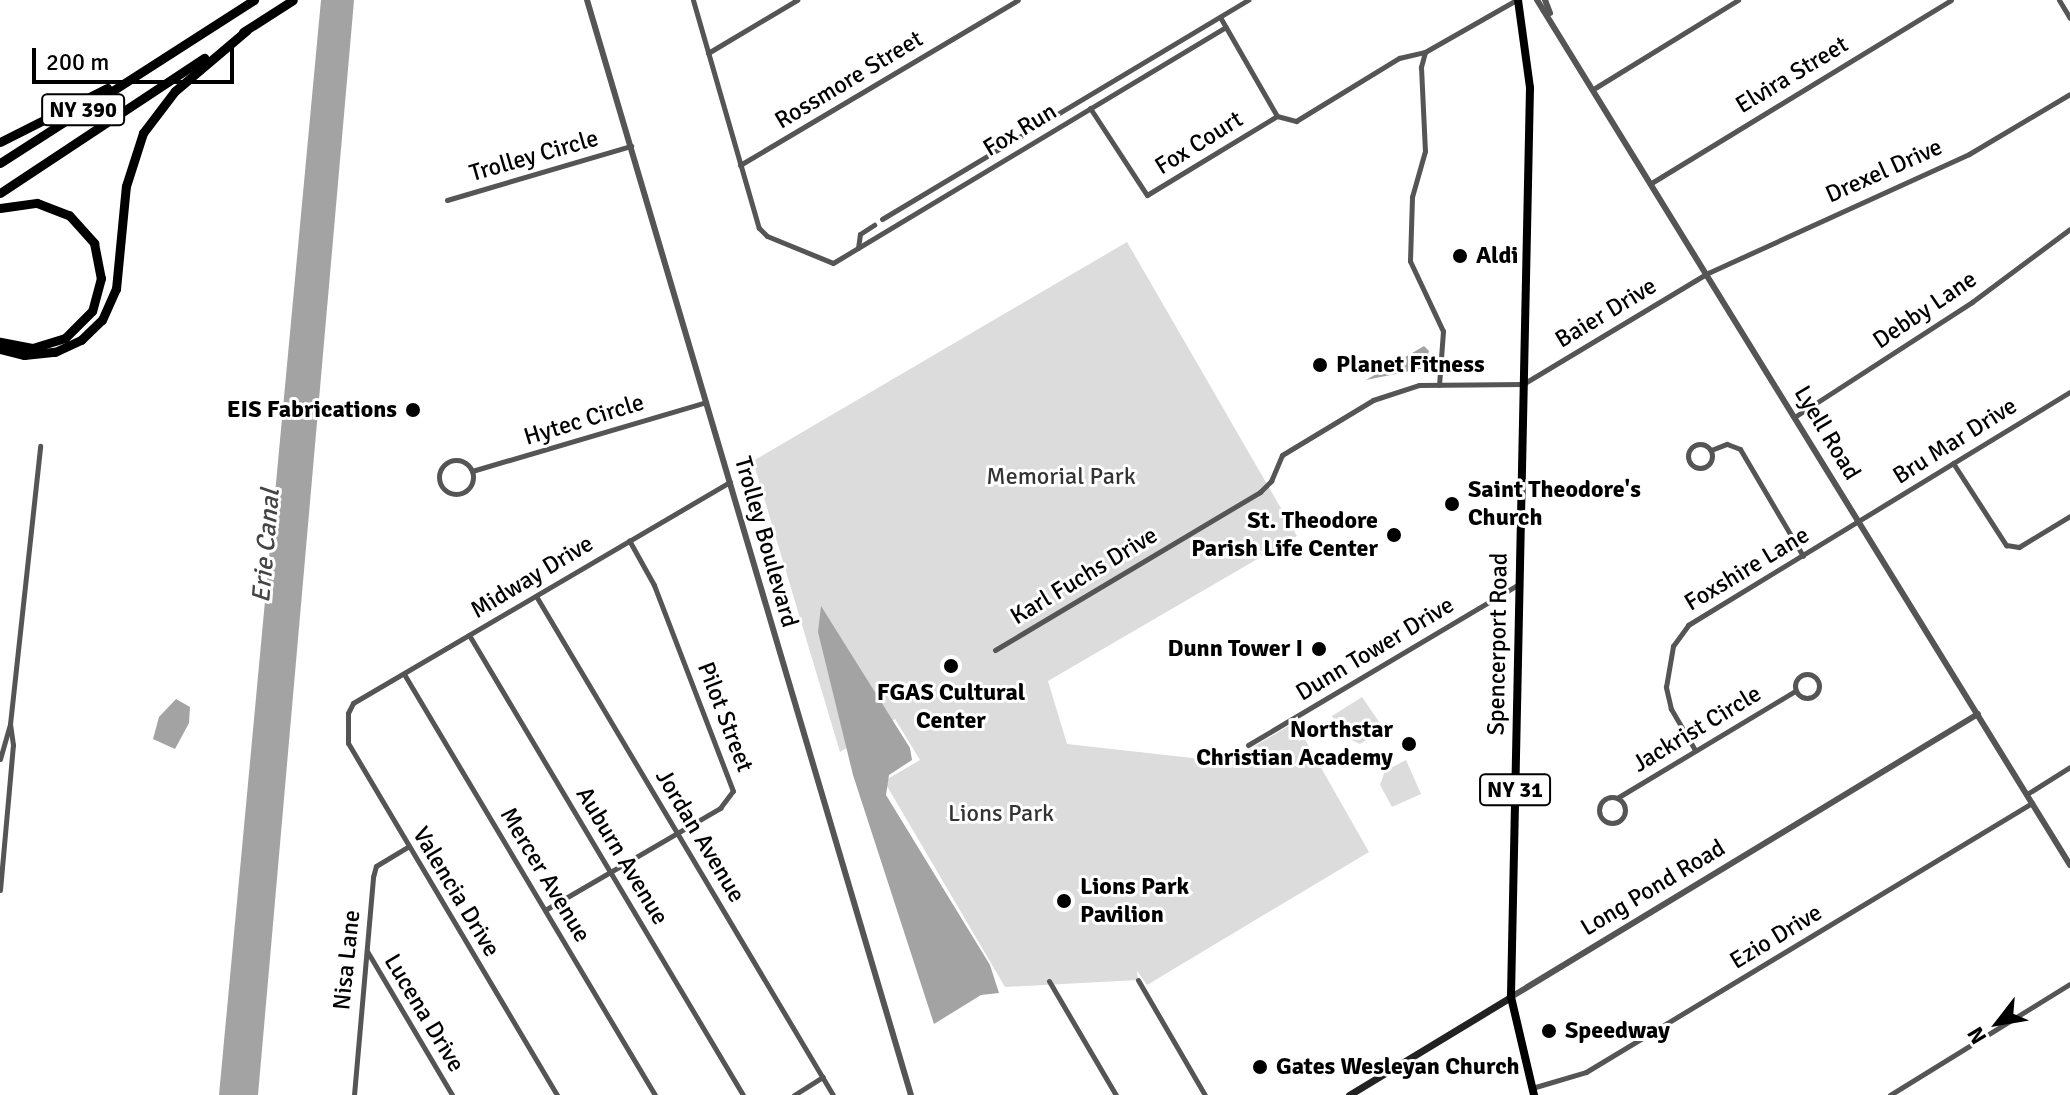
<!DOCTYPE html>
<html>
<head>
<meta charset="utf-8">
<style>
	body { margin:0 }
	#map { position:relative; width:2070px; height:1095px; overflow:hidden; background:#fff; font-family:Signika,sans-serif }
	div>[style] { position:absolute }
	.green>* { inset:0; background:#dcdcdc }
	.water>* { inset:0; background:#a3a3a3 }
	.minor>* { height:5px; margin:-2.5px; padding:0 2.5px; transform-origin:2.5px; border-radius:2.5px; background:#555 }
	.minor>.ring { margin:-2.5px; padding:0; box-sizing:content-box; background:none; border:5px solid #555; border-radius:50% }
	.tertiary>* { height:6px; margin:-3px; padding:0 3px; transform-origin:3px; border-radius:3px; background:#555 }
	.secondary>* { height:7px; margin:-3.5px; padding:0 3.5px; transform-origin:3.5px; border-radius:3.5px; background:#222 }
	.primary>* { height:8px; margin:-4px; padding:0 4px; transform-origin:4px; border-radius:4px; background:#000 }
	.motorway>* { height:9px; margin:-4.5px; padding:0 4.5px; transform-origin:4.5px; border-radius:4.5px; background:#000 }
	.dots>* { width:22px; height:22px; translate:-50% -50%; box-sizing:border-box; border:4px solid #fff; border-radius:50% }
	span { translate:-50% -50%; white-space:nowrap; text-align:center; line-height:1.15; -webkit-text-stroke:6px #fff; paint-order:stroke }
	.shield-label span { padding:2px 6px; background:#fff; border:2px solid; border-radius:6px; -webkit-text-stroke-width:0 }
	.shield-label { font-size:22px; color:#000; font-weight:700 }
	.street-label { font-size:24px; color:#000 }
	.poi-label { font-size:24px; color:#000; font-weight:700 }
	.left { translate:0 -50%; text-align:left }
	.right { translate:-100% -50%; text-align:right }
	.park-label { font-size:24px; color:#333 }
	.water-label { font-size:26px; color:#444; font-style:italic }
	.north { position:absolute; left:1958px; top:983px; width:80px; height:80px; -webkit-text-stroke:6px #fff; paint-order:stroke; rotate:239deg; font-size:22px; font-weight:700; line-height:32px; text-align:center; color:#000 }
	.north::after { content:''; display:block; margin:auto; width:28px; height:36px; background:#000; clip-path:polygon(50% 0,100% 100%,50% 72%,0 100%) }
	.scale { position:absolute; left:32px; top:48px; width:202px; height:36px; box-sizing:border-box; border:4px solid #000; border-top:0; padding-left:10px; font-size:24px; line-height:28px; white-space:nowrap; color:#000; -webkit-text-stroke:6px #fff; paint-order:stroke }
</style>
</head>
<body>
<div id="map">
	<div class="green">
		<div style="clip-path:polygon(1127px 242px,1297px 536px,1048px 681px,1067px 744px,1228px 762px,1295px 722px,1369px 852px,1147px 985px,1137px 971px,1138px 980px,1005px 987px,884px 781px,920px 760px,895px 719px,840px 752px,753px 461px)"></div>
		<div style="clip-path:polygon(1362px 697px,1384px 729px,1360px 744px,1344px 736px,1332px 716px)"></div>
		<div style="clip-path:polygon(1406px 760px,1421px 794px,1392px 807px,1380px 785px,1385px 771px)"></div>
	</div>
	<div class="water">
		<div style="clip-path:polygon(321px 0,354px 0,353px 12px,258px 1095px,219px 1095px)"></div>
		<div style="clip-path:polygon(1424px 346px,1429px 351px,1425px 368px,1366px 380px)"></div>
		<div style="clip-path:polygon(821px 606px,910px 748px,912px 760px,889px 775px,886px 795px,990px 965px,999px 993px,981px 995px,934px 1024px,853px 775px,818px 632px)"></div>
		<div style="clip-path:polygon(176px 699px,190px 707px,189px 723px,175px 749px,153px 739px,159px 717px)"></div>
	</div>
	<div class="minor">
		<div style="left:693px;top:0;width:237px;rotate:73.9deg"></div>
		<div style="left:759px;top:228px;width:11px;rotate:45deg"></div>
		<div style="left:767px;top:236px;width:71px;rotate:22.2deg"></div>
		<div style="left:833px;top:263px;width:458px;rotate:-31deg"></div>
		<div style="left:2059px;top:0;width:21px;rotate:59deg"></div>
		<div style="left:1220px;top:17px;width:114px;rotate:60.1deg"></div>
		<div style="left:1277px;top:116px;width:20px;rotate:15deg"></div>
		<div style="left:1296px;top:121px;width:121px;rotate:-31.5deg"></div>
		<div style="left:1399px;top:58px;width:27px;rotate:-13deg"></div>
		<div style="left:1425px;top:52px;width:105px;rotate:-29.7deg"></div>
		<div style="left:1425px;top:52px;width:16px;rotate:105deg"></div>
		<div style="left:1421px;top:67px;width:84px;rotate:87.3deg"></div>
		<div style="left:1425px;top:151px;width:48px;rotate:105.8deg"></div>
		<div style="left:1412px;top:197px;width:64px;rotate:91.8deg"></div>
		<div style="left:1410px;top:261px;width:77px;rotate:64.8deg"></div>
		<div style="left:1443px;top:331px;width:54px;rotate:94.2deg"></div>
		<div style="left:708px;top:53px;width:104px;rotate:-30.8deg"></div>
		<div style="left:1595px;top:88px;width:168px;rotate:-31.6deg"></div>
		<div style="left:1090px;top:108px;width:104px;rotate:56.8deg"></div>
		<div style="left:1147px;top:195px;width:152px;rotate:-31.3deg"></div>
		<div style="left:740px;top:165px;width:323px;rotate:-30.7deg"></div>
		<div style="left:1653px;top:182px;width:349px;rotate:-31.4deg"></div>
		<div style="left:447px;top:200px;width:192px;rotate:-16.4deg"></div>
		<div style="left:882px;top:219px;width:427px;rotate:-30.9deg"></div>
		<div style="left:858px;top:248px;width:14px;rotate:-82deg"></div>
		<div style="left:860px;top:234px;width:17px;rotate:-33deg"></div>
		<div style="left:1796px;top:416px;width:210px;rotate:-32.9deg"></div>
		<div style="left:1972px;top:302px;width:122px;rotate:-36.7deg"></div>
		<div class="ring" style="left:1688px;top:444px;width:19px;height:19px"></div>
		<div style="left:1711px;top:450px;width:17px;rotate:-21deg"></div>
		<div style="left:1727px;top:444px;width:14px;rotate:21deg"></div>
		<div style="left:1740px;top:449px;width:124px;rotate:59.5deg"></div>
		<div class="ring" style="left:439px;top:460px;width:29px;height:29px"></div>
		<div style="left:1953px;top:463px;width:98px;rotate:57.1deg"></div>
		<div style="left:2006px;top:545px;width:13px;rotate:9deg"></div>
		<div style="left:2019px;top:547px;width:60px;rotate:-31.3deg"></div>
		<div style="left:472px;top:471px;width:244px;rotate:-16.4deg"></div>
		<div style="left:536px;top:596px;width:581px;rotate:59.24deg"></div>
		<div style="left:469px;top:635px;width:535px;rotate:59.22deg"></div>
		<div style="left:995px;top:650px;width:309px;rotate:-30.8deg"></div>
		<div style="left:1260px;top:492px;width:16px;rotate:-45deg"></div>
		<div style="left:1271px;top:481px;width:28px;rotate:-67deg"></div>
		<div style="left:1282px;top:455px;width:106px;rotate:-31.1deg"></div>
		<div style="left:1373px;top:400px;width:48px;rotate:-18.1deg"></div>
		<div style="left:1419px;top:385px;width:104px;rotate:-0.6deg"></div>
		<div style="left:1523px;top:384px;width:216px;rotate:-31deg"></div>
		<div style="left:1708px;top:273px;width:287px;rotate:-24.5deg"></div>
		<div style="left:1969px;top:154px;width:117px;rotate:-30.7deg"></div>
		<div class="ring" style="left:1795px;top:674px;width:19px;height:19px"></div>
		<div style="left:404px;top:674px;width:490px;rotate:59.2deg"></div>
		<div style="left:1248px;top:745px;width:315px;rotate:-30.7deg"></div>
		<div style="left:1695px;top:750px;width:48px;rotate:-120.3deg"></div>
		<div style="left:1671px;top:709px;width:23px;rotate:-103deg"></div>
		<div style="left:1666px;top:687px;width:42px;rotate:-80.3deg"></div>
		<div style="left:1673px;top:646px;width:26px;rotate:-54deg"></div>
		<div style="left:1688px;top:625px;width:447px;rotate:-31.4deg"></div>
		<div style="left:0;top:759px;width:35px;rotate:-74deg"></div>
		<div style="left:2027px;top:794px;width:51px;rotate:-32.1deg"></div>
		<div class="ring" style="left:1599px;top:797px;width:21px;height:21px"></div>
		<div style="left:1617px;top:798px;width:208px;rotate:-31deg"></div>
		<div style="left:0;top:890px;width:146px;rotate:-84.9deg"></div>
		<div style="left:13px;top:745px;width:21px;rotate:-98deg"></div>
		<div style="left:10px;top:724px;width:280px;rotate:-83.8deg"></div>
		<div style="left:545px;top:910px;width:203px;rotate:-30.2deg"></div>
		<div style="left:720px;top:808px;width:21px;rotate:-53deg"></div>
		<div style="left:733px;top:791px;width:221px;rotate:-111deg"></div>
		<div style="left:654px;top:585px;width:51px;rotate:-119.1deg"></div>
		<div style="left:367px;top:951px;width:167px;rotate:59.4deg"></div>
		<div style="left:1138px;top:980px;width:133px;rotate:59.8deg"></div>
		<div style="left:1049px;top:981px;width:132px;rotate:59.6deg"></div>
		<div style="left:1532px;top:1088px;width:56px;rotate:-16.5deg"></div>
		<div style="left:1586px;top:1072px;width:521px;rotate:-31.1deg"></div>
		<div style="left:354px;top:1095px;width:219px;rotate:-85deg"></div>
		<div style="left:373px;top:877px;width:11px;rotate:-75deg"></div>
		<div style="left:376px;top:866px;width:37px;rotate:-31deg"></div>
		<div style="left:557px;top:1095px;width:409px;rotate:-120.7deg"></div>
		<div style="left:348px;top:743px;width:30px;rotate:-90deg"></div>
		<div style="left:348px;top:713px;width:11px;rotate:-63deg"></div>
		<div style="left:353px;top:703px;width:437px;rotate:-30.4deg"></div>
		<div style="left:794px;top:1095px;width:34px;rotate:-32deg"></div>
		<div style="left:1890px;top:1095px;width:211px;rotate:-31.7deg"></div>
	</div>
	<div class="tertiary">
		<div style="left:587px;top:0;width:1142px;rotate:73.52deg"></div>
		<div style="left:1537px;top:0;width:1016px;rotate:58.36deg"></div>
		<div style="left:1545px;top:0;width:14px;rotate:69deg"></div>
		<div style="left:1511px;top:997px;width:546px;rotate:-31.22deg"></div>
	</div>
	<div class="secondary">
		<div style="left:1349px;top:1095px;width:189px;rotate:-31.2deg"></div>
	</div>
	<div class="primary">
		<div style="left:1518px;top:0;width:89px;rotate:82.2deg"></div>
		<div style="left:1530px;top:88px;width:909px;rotate:91.2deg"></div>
		<div style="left:1511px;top:997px;width:101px;rotate:76.8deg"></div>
	</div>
	<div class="motorway">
		<div style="left:243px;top:32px;width:59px;rotate:-32.6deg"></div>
		<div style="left:0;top:142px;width:120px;rotate:-26.8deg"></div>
		<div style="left:0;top:163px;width:302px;rotate:-32.7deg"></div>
		<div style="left:0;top:193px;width:245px;rotate:-33.5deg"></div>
		<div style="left:0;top:208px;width:37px;rotate:-8deg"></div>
		<div style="left:37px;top:203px;width:34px;rotate:21deg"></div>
		<div style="left:69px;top:215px;width:38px;rotate:48deg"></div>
		<div style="left:94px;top:243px;width:36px;rotate:79deg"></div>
		<div style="left:101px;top:278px;width:34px;rotate:105deg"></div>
		<div style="left:92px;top:311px;width:38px;rotate:135deg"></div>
		<div style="left:65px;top:338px;width:34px;rotate:163deg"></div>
		<div style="left:32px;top:348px;width:33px;rotate:-169deg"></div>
		<div style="left:0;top:349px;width:25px;rotate:14deg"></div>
		<div style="left:24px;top:355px;width:31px;rotate:-6deg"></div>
		<div style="left:55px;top:352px;width:29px;rotate:-25deg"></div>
		<div style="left:81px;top:340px;width:29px;rotate:-44deg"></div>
		<div style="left:102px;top:320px;width:34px;rotate:-66deg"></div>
		<div style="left:116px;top:289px;width:103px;rotate:-84.5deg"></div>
		<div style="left:126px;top:186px;width:56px;rotate:-72.2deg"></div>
		<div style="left:143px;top:133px;width:53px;rotate:-52.7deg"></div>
		<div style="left:175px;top:91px;width:94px;rotate:-40.3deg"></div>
	</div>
	<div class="dots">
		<div style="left:1460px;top:256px;background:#000"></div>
		<div style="left:1320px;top:365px;background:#000"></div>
		<div style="left:413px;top:410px;background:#000"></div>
		<div style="left:1452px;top:504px;background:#000"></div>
		<div style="left:1394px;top:535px;background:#000"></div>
		<div style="left:1319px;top:649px;background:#000"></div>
		<div style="left:951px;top:666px;background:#000"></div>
		<div style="left:1409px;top:744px;background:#000"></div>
		<div style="left:1064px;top:901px;background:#000"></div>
		<div style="left:1549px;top:1031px;background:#000"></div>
		<div style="left:1260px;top:1067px;background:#000"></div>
	</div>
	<div class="shield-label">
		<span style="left:83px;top:110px">NY 390</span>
		<span style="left:1515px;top:790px">NY 31</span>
	</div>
	<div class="street-label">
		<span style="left:1792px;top:75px;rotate:-31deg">Elvira Street</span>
		<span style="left:849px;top:80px;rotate:-31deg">Rossmore Street</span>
		<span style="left:1020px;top:130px;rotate:-31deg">Fox Run</span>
		<span style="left:1199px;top:143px;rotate:-32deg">Fox Court</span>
		<span style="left:534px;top:156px;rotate:-16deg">Trolley Circle</span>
		<span style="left:1884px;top:171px;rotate:-24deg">Drexel Drive</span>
		<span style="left:1925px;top:310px;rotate:-34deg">Debby Lane</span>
		<span style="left:1606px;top:313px;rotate:-31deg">Baier Drive</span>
		<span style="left:584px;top:420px;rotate:-17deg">Hytec Circle</span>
		<span style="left:1827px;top:433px;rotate:59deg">Lyell Road</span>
		<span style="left:1955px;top:441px;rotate:-32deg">Bru Mar Drive</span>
		<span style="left:766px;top:542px;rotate:74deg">Trolley Boulevard</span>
		<span style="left:1747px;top:569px;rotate:-31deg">Foxshire Lane</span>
		<span style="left:1084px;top:576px;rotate:-31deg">Karl Fuchs Drive</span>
		<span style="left:532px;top:577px;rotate:-31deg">Midway Drive</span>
		<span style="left:1498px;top:644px;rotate:-89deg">Spencerport Road</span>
		<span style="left:1375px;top:649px;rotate:-31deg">Dunn Tower Drive</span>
		<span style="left:725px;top:717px;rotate:69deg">Pilot Street</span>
		<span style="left:1697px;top:729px;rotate:-31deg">Jackrist Circle</span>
		<span style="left:700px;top:836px;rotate:59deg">Jordan Avenue</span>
		<span style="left:622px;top:856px;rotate:59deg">Auburn Avenue</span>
		<span style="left:545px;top:875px;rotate:59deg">Mercer Avenue</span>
		<span style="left:1653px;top:888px;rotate:-31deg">Long Pond Road</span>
		<span style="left:456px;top:892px;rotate:59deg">Valencia Drive</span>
		<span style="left:1776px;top:937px;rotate:-31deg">Ezio Drive</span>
		<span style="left:347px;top:960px;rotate:-84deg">Nisa Lane</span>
		<span style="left:424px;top:1013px;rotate:59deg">Lucena Drive</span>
	</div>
	<div class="poi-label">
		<span class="left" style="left:1476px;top:256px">Aldi</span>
		<span class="left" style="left:1336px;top:365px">Planet Fitness</span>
		<span class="right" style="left:397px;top:410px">EIS Fabrications</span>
		<span class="left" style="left:1468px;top:504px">Saint Theodore's<br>Church</span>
		<span class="right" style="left:1378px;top:535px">St. Theodore<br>Parish Life Center</span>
		<span class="right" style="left:1303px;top:649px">Dunn Tower I</span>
		<span style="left:951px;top:707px">FGAS Cultural<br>Center</span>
		<span class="right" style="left:1393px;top:744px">Northstar<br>Christian Academy</span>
		<span class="left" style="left:1080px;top:901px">Lions Park<br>Pavilion</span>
		<span class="left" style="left:1565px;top:1031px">Speedway</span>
		<span class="left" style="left:1276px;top:1067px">Gates Wesleyan Church</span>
	</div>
	<div class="park-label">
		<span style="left:1061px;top:477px">Memorial Park</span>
		<span style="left:1001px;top:814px">Lions Park</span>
	</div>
	<div class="water-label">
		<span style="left:267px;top:546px;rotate:-85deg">Erie Canal</span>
	</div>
	<div class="north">N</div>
	<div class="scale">200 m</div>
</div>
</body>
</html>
